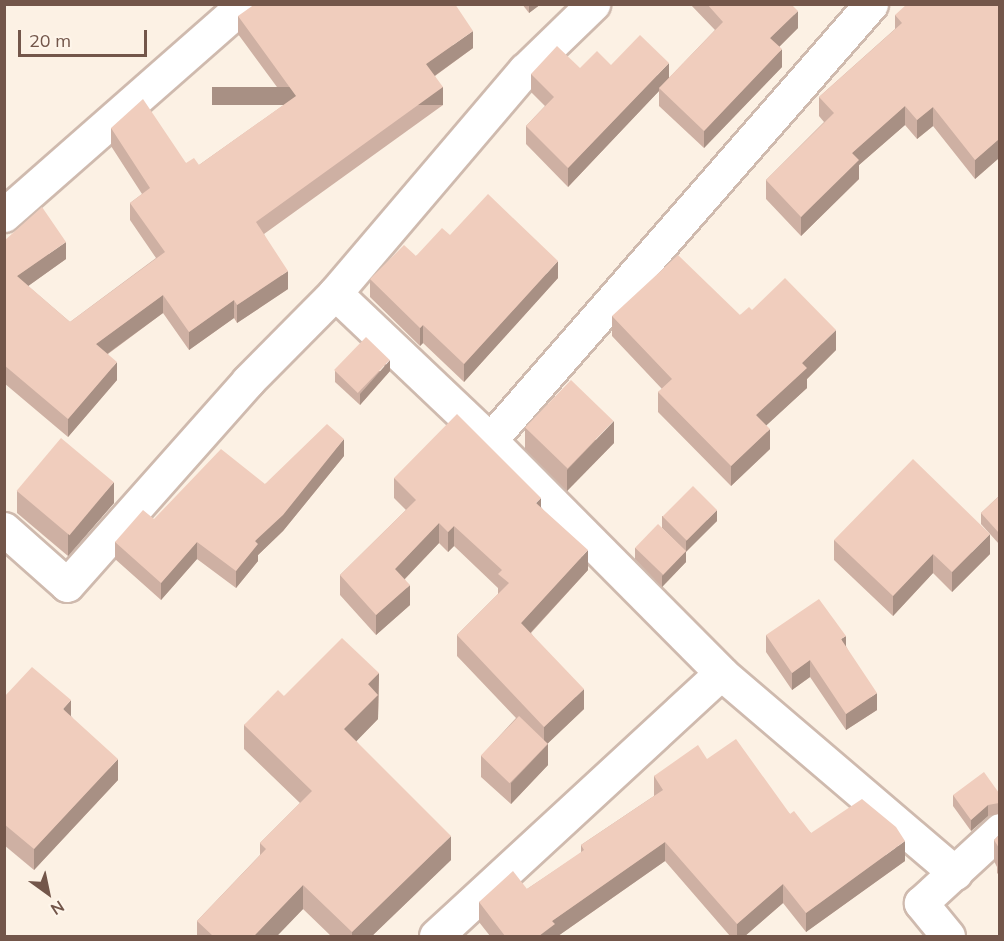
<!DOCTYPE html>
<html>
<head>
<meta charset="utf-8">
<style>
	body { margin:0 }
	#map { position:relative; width:1004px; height:941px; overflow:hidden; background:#fcf1e4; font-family:Mulish,sans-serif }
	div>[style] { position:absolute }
	.roads { filter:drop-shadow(2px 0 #cfbaae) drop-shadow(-2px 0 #cfbaae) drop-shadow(0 2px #cfbaae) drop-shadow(0 -2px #cfbaae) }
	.street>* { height:33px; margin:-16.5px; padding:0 16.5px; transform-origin:16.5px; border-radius:16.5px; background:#fff }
	.wall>* { inset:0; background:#ceb0a3 }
	.shaded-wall>* { inset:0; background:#a89084; transform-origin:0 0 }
	.building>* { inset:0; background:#f0cdbd; transform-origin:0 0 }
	span { translate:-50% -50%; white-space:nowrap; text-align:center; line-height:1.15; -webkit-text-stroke:4.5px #fef5ea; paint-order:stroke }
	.frame { position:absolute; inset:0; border:6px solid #73564a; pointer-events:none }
	.north { position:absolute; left:18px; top:863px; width:60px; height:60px; -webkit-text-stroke:4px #fef5ea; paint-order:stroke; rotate:147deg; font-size:16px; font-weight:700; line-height:24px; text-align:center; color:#73564a }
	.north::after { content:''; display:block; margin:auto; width:21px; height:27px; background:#73564a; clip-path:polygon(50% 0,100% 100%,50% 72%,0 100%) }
	.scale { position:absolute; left:18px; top:30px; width:129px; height:27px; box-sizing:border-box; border:3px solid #73564a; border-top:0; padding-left:8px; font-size:18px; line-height:21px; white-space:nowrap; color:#73564a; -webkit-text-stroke:4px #fef5ea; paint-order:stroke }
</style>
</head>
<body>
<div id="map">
	<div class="roads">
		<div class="street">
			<div style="left:4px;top:215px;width:320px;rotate:-41.3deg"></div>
			<div style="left:335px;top:293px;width:214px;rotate:43.5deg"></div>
			<div style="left:490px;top:440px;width:328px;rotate:45.2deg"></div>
			<div style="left:721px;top:673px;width:308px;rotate:40.5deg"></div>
			<div style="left:490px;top:440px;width:579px;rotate:-48.85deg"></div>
			<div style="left:4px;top:529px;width:84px;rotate:41.6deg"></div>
			<div style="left:67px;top:585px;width:273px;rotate:-48.4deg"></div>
			<div style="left:248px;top:381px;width:124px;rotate:-45.3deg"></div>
			<div style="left:335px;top:293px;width:293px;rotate:-49.6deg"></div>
			<div style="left:525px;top:70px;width:95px;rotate:-44.1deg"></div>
			<div style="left:436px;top:936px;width:388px;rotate:-42.7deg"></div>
			<div style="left:948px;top:936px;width:43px;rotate:-129.3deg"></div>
			<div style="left:921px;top:903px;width:108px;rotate:-42.7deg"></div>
		</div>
	</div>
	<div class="wall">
		<div style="clip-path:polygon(522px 4px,541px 4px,529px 13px)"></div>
		<div style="clip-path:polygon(690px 4px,791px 4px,798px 28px,779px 47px,782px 67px,704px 148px,659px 106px,659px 91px,568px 187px,526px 144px,526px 126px,545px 106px,531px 92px,531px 74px,611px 65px,669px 78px,715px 30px)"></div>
		<div style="clip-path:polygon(999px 4px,999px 158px,975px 179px,933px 126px,917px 139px,905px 125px,859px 165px,859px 179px,801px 236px,766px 199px,766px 180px,824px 122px,819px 116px,819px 97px,895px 29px,895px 15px)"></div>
		<div style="clip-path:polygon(238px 16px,473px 48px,435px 76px,443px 105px,264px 234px,288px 289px,237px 323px,234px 318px,189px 350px,163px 313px,108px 354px,117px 380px,68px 437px,4px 383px,4px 241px,66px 259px,28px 286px,70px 322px,156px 258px,130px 220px,130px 203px,142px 194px,111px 146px,111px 128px,186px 163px,199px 165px,288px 102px,238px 34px)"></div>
		<div style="clip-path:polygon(450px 235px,558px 278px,464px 382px,423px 343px,420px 346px,370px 297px,370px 279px,416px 256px)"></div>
		<div style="clip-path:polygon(752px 310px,836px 350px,807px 379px,807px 388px,766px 425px,770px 449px,731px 486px,658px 412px,658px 392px,662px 389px,612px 336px,612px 316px,740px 315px)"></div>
		<div style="clip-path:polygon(335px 371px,390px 371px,360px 405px,335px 382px)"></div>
		<div style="clip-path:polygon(525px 427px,614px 443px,567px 491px,525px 449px)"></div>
		<div style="clip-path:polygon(344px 456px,283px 531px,258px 555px,258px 561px,236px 588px,197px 559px,161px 600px,115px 559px,115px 542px,265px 484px)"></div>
		<div style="clip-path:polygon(394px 478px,541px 507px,588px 570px,531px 633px,584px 709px,548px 743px,548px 765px,511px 804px,481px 777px,481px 756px,516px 718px,457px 656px,457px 635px,498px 594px,498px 588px,454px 546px,448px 552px,439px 543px,405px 579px,410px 605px,376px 635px,340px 595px,340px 575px,406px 510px,394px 498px)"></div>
		<div style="clip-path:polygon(17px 491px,114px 503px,68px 556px,17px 513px)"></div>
		<div style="clip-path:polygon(999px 496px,999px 544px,981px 524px,981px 513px)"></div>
		<div style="clip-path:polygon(662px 516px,717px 521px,686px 551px,686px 562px,662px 587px,635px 559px,635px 548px,682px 548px,662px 528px)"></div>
		<div style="clip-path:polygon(834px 540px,990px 554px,952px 592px,933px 573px,893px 616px,834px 560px)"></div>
		<div style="clip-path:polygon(766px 635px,846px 646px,877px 710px,846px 730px,810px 677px,792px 690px,766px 652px)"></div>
		<div style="clip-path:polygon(379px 673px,378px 719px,356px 741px,451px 860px,372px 936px,331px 936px,303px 909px,277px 936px,197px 936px,197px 921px,260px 855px,260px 843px,300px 803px,244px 749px,244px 725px,284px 696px)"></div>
		<div style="clip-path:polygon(4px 697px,71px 716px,118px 780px,34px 870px,4px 845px)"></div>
		<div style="clip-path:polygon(707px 759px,790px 814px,811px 833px,905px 861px,806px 932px,783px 903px,745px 936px,730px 936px,665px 861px,558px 936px,490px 936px,479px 922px,479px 902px,527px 889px,581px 853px,581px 845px,654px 796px,654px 776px)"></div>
		<div style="clip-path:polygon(999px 793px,999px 814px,988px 816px,971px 831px,953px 806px,953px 795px)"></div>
		<div style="clip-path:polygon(999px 835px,999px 875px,997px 873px,997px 867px,994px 861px,994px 840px)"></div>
	</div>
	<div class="shaded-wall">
		<div style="clip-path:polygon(529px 4px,541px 4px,529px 13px)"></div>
		<div style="clip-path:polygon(798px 11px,798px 28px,770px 56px,770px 38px)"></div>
		<div style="clip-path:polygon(473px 31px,473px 48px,426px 82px,426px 64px)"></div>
		<div style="clip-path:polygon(782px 49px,782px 67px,704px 148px,704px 131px)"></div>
		<div style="clip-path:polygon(669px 63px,669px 81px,659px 88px,659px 91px,568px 187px,568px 168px)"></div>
		<div style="left:443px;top:87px;width:18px;height:231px;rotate:90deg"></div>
		<div style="clip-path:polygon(905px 106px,905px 125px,859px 165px,859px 179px,801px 236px,801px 217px,852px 153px)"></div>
		<div style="clip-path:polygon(933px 107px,933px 126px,917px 139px,917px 120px)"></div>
		<div style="clip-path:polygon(999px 139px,999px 158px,975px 179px,975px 160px)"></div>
		<div style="clip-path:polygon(66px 242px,66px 259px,17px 294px,17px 276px)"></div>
		<div style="clip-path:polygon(558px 261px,558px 278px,464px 382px,464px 364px)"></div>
		<div style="clip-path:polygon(288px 271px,288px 289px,237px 323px,237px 305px)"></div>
		<div style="clip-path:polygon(163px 295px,163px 313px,96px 362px,96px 344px)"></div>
		<div style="clip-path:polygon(234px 300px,234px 318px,189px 350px,189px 332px)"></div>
		<div style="clip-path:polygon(423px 325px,423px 343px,420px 346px,420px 328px)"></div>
		<div style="clip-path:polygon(836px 330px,836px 350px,807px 379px,807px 388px,756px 435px,756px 415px,802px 363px)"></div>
		<div style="clip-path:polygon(390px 360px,390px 371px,360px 405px,360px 394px)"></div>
		<div style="clip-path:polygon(117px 362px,117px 380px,68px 437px,68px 419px)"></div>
		<div style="clip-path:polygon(614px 421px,614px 443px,567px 491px,567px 470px)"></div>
		<div style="clip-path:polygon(770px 429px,770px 449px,731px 486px,731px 466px)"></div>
		<div style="clip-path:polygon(344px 439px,344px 456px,283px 531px,258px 555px,258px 561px,236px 588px,236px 571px,255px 541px)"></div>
		<div style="clip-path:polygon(114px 482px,114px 503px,68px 556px,68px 534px)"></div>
		<div style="clip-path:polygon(541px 498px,541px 518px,536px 503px)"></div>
		<div style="clip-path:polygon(717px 510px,717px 521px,686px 552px,686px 541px)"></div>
		<div style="clip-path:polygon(439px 523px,439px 543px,395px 589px,395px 569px)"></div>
		<div style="clip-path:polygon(454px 526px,454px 546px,448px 552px,448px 532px)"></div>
		<div style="clip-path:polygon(990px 534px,990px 554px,952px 592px,952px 572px)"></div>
		<div style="clip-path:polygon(197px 542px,197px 559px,161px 600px,161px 583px)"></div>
		<div style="clip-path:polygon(588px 550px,588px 570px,521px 643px,521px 623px)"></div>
		<div style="clip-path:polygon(686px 551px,686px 562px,662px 587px,662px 576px)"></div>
		<div style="clip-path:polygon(933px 554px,933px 573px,893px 616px,893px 596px)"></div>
		<div style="clip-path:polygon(410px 585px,410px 605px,376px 635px,376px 615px)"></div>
		<div style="clip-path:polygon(846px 636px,846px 653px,841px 639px)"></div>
		<div style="clip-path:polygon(810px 660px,810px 677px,792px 690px,792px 673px)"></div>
		<div style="clip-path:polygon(379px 673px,378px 719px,344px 754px,344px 729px,368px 684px)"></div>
		<div style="clip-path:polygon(584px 689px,584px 709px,544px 747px,544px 727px)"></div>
		<div style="clip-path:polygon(877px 693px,877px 710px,846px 730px,846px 714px)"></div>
		<div style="clip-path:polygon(71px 700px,71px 721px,63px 709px)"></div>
		<div style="clip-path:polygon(548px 744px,548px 765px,511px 804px,511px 783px)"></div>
		<div style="clip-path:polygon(118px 759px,118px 780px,34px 870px,34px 849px)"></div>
		<div style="clip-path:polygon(988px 805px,988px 816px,971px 831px,971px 820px)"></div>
		<div style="clip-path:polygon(451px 836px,451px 860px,372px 936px,352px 936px,352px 932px)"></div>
		<div style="clip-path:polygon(905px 841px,905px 861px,806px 932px,806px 913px)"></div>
		<div style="clip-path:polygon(665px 842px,665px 861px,558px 936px,539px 936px,552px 921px)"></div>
		<div style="clip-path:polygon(783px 884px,783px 903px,745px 936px,737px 936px,737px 924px)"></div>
		<div style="clip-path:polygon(303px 885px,303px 909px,277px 936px,254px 936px)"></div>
	</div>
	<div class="building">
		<div style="clip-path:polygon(255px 4px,455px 4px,473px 31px,426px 64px,443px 87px,256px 222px,288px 271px,237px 305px,234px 300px,189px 332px,163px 295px,96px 344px,117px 362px,68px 419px,4px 365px,4px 241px,42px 207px,66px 242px,17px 276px,70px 322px,165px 252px,130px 203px,150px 188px,111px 128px,143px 99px,186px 163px,194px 158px,199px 165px,296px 96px,238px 16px)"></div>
		<div style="clip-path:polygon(707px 4px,791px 4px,798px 11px,770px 38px,782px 49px,704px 131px,659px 88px,723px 22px)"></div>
		<div style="clip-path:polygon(907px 4px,999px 4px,999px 139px,975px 160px,933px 107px,917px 120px,905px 106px,852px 153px,859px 160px,801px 217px,766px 180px,834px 113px,819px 97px,902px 23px,895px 15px)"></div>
		<div style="clip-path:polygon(640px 35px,669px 63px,568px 168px,526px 126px,554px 97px,531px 74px,557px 46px,580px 68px,597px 51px,611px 65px)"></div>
		<div style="clip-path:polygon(488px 194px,558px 261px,464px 364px,423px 325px,420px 328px,370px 279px,404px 245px,416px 256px,442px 228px,450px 235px)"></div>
		<div style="clip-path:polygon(678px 255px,740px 315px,749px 307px,752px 310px,785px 278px,836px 330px,802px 363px,807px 368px,756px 415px,770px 429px,731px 466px,658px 392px,672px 379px,612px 316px)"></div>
		<div style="left:366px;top:337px;width:33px;height:46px;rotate:44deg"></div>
		<div style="left:571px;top:380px;width:59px;height:66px;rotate:44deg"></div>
		<div style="clip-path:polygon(457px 414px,541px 498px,536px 503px,588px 550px,521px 623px,584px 689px,544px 727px,457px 635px,509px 583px,498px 574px,502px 570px,454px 526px,448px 532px,439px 523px,395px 569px,410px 585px,376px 615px,340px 575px,416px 500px,394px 478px)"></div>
		<div style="clip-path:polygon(327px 424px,344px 439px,283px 515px,255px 541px,258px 544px,236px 571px,197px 542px,161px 583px,115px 542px,143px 510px,154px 519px,221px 449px,265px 484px)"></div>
		<div style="left:61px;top:438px;width:69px;height:69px;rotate:40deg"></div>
		<div style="clip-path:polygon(913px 459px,990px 534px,952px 572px,933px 554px,893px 596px,834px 540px)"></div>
		<div style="left:693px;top:486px;width:34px;height:43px;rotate:45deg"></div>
		<div style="clip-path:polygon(999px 496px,999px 533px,981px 513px)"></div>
		<div style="left:658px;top:524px;width:39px;height:33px;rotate:44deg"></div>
		<div style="clip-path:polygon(819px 599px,846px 636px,841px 639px,877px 693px,846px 714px,810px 660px,792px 673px,766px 635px)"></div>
		<div style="clip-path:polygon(342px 638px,379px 673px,368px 684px,378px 695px,344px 729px,451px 836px,352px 932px,303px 885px,254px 936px,213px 936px,197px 921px,266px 849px,260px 843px,312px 791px,244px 725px,278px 690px,284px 696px)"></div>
		<div style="clip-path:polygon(32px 667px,71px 700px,63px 709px,118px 759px,34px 849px,4px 824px,4px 697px)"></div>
		<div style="left:519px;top:716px;width:40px;height:55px;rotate:44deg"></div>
		<div style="clip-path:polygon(736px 739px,790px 814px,794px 811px,811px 833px,862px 799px,896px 827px,905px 841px,806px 913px,783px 884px,737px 924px,665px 842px,552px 921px,555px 924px,539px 936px,505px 936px,479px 902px,513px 871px,527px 889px,584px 850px,581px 845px,663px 790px,654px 776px,698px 745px,707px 759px)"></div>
		<div style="clip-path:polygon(984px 772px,999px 793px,999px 803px,988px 805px,971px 820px,953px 795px)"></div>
		<div style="clip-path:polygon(999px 835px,999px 848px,994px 840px)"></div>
	</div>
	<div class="frame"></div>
	<div class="north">N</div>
	<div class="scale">20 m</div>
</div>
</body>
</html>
